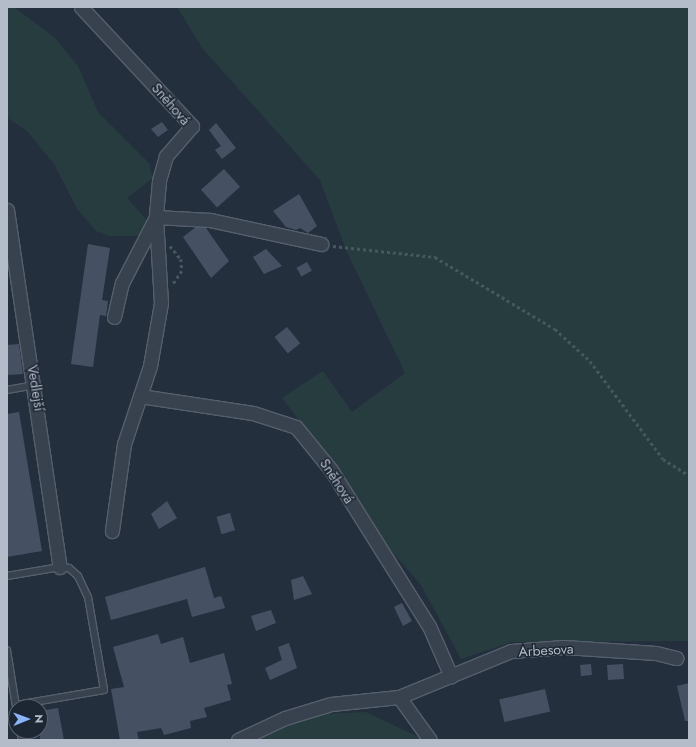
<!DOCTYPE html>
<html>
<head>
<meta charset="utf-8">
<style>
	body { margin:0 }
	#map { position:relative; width:696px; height:747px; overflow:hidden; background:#242f3e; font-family:Jost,sans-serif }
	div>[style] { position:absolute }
	.green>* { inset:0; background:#263c3f }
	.building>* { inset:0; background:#455162; transform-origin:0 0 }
	.path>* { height:2.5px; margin-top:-1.25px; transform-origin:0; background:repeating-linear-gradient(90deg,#44595c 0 3px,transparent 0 6px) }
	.roads { filter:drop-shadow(1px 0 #565f6c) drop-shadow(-1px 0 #565f6c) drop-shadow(0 1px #565f6c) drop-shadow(0 -1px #565f6c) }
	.service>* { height:6px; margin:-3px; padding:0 3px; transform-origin:3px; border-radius:3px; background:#38414e }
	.minor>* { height:13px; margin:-6.5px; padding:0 6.5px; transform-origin:6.5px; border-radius:6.5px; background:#38414e }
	span { translate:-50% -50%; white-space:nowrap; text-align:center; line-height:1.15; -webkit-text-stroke:3px #1d2633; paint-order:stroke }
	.street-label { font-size:14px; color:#b4bcc9 }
	.frame { position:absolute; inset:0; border:8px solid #b4bcc9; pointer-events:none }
	.north { position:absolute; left:8px; top:699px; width:40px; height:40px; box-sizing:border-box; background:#1d2633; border:1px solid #59626f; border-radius:50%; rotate:89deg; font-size:11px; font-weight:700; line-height:16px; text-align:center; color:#b4bcc9 }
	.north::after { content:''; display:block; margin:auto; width:14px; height:18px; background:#8ab4f8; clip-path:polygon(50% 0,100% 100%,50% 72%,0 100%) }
</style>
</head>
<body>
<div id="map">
	<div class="green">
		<div style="clip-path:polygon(7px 7px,14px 7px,54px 37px,78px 66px,98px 112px,149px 163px,153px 178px,127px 198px,146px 219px,147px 228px,140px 236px,109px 236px,96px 231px,77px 209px,54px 164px,27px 131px,7px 118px)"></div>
		<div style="clip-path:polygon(177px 7px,689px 7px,689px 641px,512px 642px,461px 659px,421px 585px,388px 547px,338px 471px,282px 398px,323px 371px,352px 412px,405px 373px,346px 250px,320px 180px,203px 49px)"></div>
		<div style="clip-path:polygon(366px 712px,425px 740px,250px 740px,319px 714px)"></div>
	</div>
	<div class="building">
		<div style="clip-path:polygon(162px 122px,168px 130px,158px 137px,151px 129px)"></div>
		<div style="clip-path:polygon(216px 123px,236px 148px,222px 159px,215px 150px,221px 146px,209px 130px)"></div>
		<div style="left:224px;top:169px;width:24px;height:31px;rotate:48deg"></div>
		<div style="clip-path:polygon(299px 194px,317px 226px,308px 233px,300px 228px,296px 230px,286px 227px,273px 211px)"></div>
		<div style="clip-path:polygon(196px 227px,206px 228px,229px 261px,211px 278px,183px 237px)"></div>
		<div style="clip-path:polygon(88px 244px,110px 248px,102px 300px,108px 301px,106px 316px,100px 315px,93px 367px,71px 364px)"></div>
		<div style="clip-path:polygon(266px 249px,282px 266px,264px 274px,253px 257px)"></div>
		<div style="left:307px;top:262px;width:10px;height:12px;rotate:61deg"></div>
		<div style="left:287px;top:327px;width:21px;height:16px;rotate:51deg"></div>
		<div style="clip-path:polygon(19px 344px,23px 374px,7px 375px,7px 345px)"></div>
		<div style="clip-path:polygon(19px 412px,42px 551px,7px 557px,7px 414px)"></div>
		<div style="clip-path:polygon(167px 501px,177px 518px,159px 529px,151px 514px)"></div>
		<div style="left:230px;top:513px;width:18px;height:14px;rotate:74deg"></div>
		<div style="clip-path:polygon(205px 567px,214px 598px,221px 596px,225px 608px,192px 617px,187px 599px,111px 620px,105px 597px)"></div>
		<div style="clip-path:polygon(303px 576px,312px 594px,294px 600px,291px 580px)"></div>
		<div style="clip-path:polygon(402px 603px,412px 621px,403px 626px,394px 607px)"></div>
		<div style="clip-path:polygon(271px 610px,276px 623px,256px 631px,251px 616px)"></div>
		<div style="clip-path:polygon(158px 634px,161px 644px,183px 637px,190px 663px,224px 653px,232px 684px,227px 685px,231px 700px,204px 708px,207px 717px,190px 721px,191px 728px,164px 735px,161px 728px,137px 732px,139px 740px,120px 740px,111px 689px,124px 687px,113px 647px)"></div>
		<div style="clip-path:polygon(289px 643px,297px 668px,270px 680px,265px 668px,282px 660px,278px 647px)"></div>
		<div style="left:591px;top:664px;width:11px;height:11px;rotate:85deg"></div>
		<div style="left:623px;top:664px;width:15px;height:16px;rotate:86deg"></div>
		<div style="clip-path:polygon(689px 683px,689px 721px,685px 721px,677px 686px)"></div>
		<div style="left:545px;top:689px;width:23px;height:47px;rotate:77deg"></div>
		<div style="clip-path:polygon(58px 708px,64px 740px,40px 740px,40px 711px)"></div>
	</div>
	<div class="path">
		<div style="left:170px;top:246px;width:17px;rotate:50deg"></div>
		<div style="left:181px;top:259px;width:12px;rotate:85deg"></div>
		<div style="left:182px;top:271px;width:18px;rotate:124deg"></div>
		<div style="left:333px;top:246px;width:103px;rotate:6.2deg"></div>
		<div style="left:435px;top:257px;width:140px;rotate:31deg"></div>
		<div style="left:555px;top:329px;width:47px;rotate:42.4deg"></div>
		<div style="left:590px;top:361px;width:122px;rotate:53.3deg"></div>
		<div style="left:663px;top:459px;width:31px;rotate:32deg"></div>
	</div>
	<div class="roads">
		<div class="service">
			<div style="left:7px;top:390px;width:27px;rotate:-10deg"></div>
			<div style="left:7px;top:576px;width:54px;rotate:-9.6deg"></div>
			<div style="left:60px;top:567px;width:9px;rotate:6deg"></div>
			<div style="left:69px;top:568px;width:12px;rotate:42deg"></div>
			<div style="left:78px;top:576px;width:23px;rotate:65deg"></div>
			<div style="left:88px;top:597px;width:94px;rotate:80.2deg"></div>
			<div style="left:104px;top:690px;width:89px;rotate:170.3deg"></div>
			<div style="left:7px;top:650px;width:58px;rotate:81deg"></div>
			<div style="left:20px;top:731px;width:9px;rotate:77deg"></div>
		</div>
		<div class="minor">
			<div style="left:81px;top:7px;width:163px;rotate:47deg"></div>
			<div style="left:192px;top:126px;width:40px;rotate:131deg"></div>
			<div style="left:166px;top:156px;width:26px;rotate:106deg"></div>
			<div style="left:159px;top:181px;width:36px;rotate:95deg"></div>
			<div style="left:156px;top:217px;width:86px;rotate:86.7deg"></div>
			<div style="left:161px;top:303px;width:64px;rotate:99.9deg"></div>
			<div style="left:150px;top:366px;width:82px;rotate:108.4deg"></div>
			<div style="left:124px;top:444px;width:88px;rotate:97.9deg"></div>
			<div style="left:7px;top:210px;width:361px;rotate:81.6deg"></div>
			<div style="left:114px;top:317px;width:35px;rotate:-77deg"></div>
			<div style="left:122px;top:283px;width:74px;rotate:-62.7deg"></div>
			<div style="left:156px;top:217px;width:54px;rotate:3.2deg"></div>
			<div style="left:210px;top:220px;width:114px;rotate:12.2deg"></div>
			<div style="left:140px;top:396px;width:114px;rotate:8.6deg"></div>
			<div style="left:253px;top:413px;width:45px;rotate:18deg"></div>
			<div style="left:296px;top:427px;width:55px;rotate:50.9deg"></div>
			<div style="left:331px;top:470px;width:184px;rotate:57.9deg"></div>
			<div style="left:429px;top:626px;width:55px;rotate:66.3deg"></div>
			<div style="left:399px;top:697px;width:53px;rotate:54.2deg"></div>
			<div style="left:238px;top:740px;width:52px;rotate:-25.1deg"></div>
			<div style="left:285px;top:718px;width:48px;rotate:-16.9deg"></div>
			<div style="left:331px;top:704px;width:68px;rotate:-5.9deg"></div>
			<div style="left:399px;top:697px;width:121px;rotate:-22.3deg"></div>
			<div style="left:511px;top:651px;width:53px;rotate:-4.3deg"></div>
			<div style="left:564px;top:647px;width:92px;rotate:3.7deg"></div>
			<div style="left:656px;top:653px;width:21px;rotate:14deg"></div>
		</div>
	</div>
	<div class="street-label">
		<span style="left:171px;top:104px;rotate:49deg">Sněhová</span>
		<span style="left:36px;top:388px;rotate:81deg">Vedlejší</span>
		<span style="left:337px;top:481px;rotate:57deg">Sněhová</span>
		<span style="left:546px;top:650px;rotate:-3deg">Arbesova</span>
	</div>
	<div class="frame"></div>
	<div class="north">N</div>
</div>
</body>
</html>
